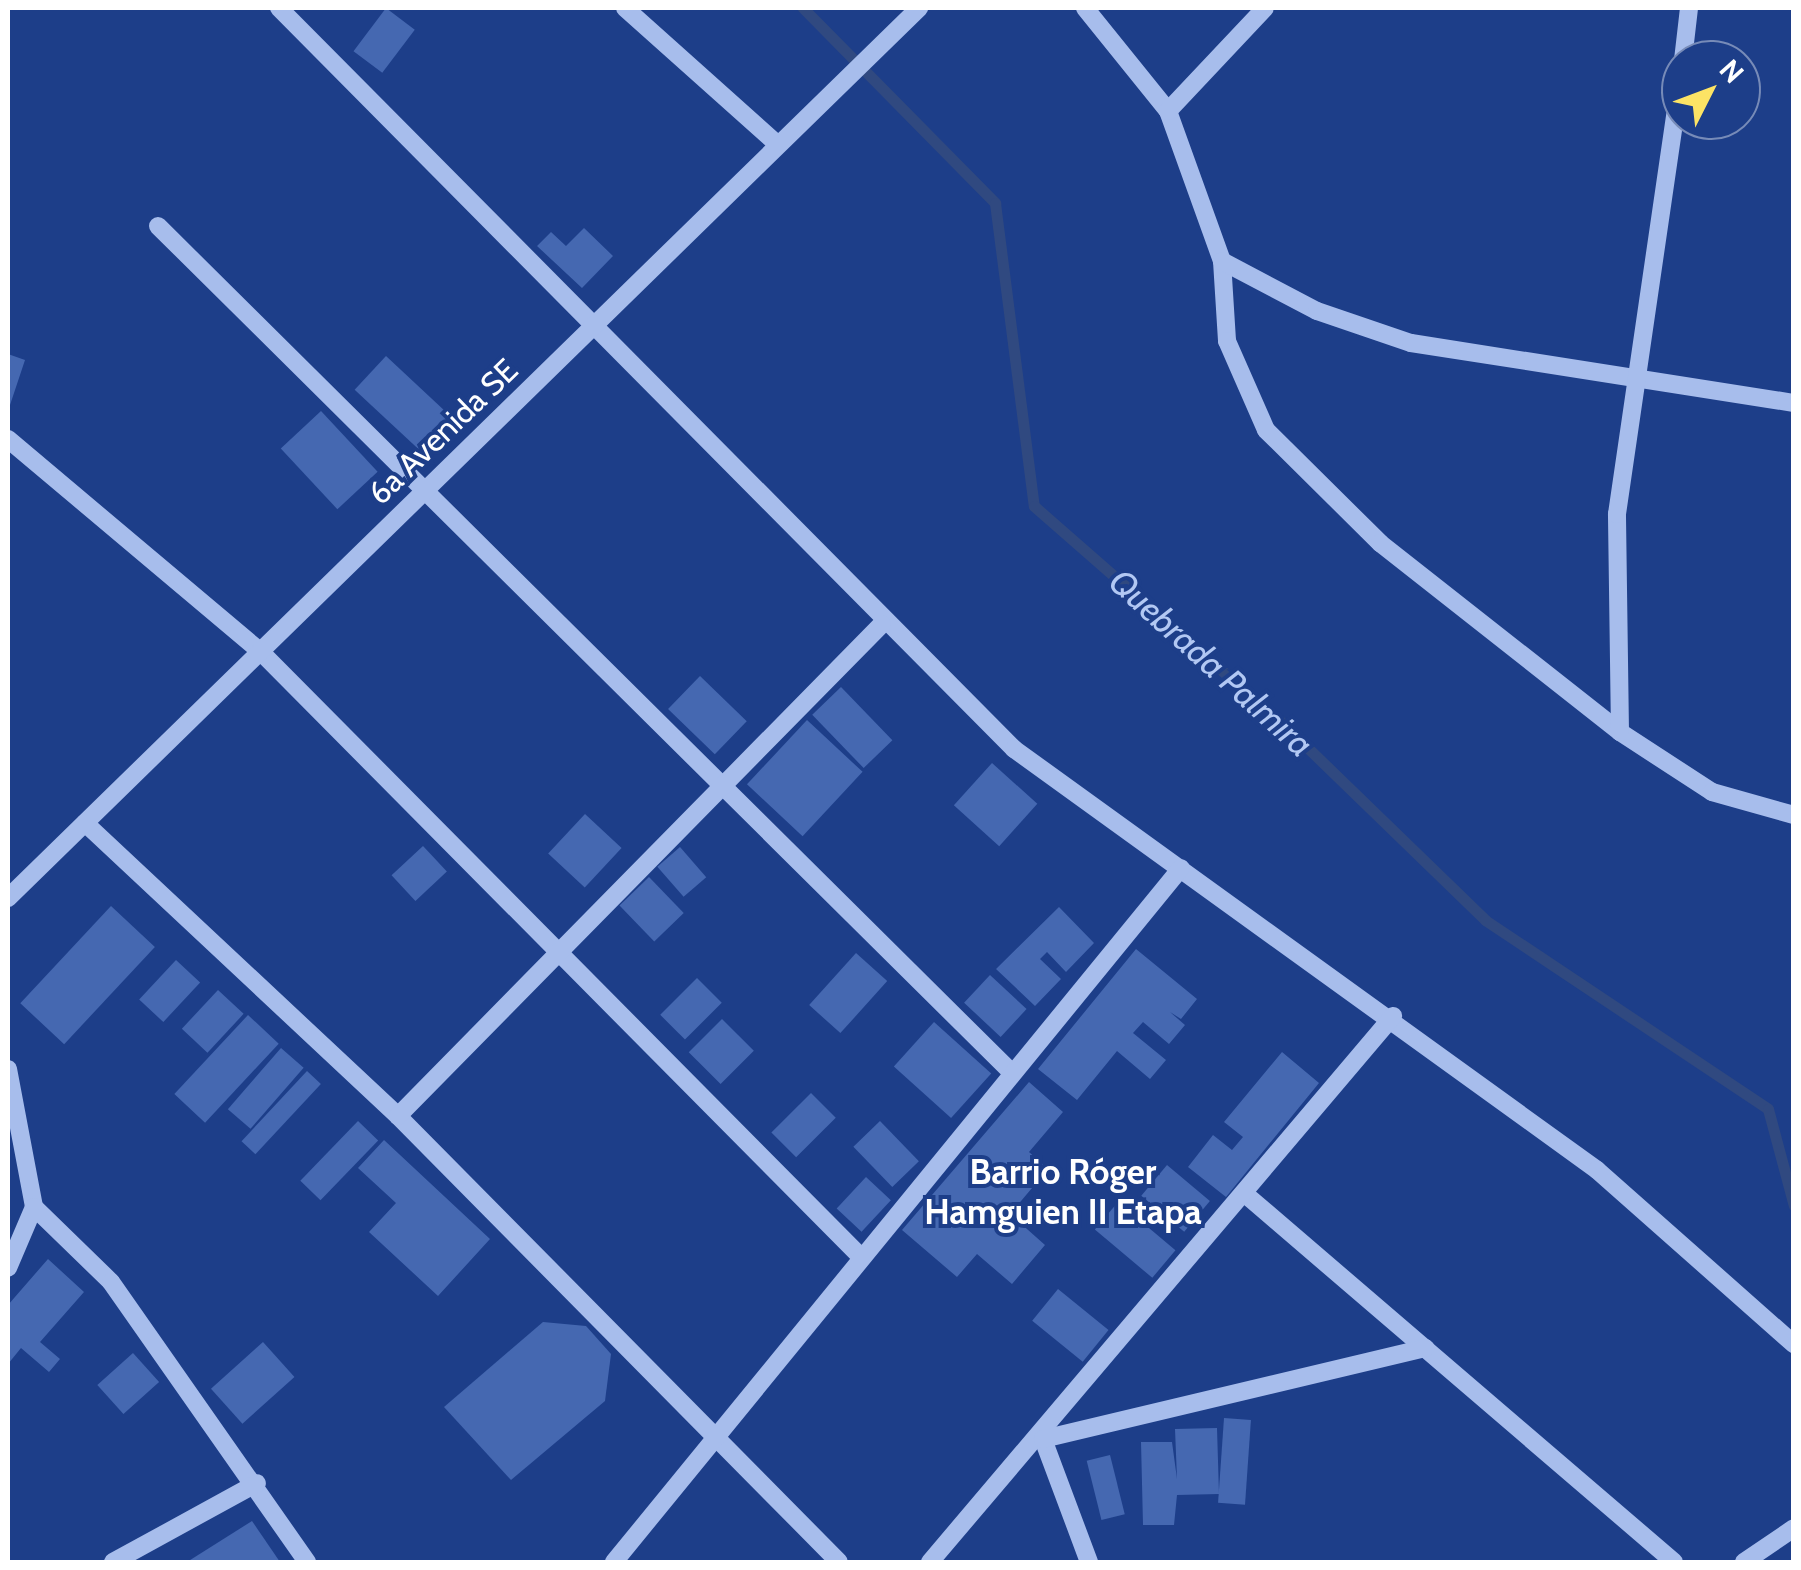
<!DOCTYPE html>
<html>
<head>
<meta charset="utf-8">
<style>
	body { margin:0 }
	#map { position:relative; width:1801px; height:1570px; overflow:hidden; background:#1d3e89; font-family:Cabin,sans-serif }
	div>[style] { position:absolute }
	.stream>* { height:11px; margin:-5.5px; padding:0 5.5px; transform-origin:5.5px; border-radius:5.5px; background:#304980 }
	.building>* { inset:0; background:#4568b1; transform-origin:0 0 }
	.minor>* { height:18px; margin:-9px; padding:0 9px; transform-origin:9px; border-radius:9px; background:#a7bdec }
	span { translate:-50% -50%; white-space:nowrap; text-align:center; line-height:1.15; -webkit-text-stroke:8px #1d3e89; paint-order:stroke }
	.street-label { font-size:32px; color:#fff }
	.water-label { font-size:35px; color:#b2c8f3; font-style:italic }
	.neighbourhood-label { font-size:35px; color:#fff; font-weight:700 }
	.frame { position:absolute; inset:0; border:10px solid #fff; pointer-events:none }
	.north { position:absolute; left:1661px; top:40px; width:100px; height:100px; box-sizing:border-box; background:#1d3e89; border:2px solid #778bb8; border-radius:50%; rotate:48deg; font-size:28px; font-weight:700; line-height:40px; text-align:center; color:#fff }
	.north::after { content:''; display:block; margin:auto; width:35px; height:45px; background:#fce365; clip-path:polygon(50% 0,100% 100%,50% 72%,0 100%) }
</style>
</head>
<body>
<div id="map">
	<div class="stream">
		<div style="left:803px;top:8px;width:274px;rotate:45.4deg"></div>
		<div style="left:995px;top:203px;width:305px;rotate:82.7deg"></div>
		<div style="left:1034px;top:506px;width:327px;rotate:41.2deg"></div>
		<div style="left:1280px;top:721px;width:286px;rotate:44.1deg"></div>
		<div style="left:1485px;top:920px;width:340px;rotate:33.7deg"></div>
		<div style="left:1768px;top:1109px;width:100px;rotate:75deg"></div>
	</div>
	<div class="building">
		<div style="left:386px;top:8px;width:36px;height:54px;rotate:37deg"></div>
		<div style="clip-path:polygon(584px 228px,613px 256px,582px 288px,537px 246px,551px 232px,566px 246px)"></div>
		<div style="clip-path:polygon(8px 354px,25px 360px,8px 411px)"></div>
		<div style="left:386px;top:356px;width:89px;height:46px;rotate:43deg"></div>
		<div style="left:321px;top:411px;width:83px;height:55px;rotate:47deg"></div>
		<div style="left:700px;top:676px;width:65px;height:46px;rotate:44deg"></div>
		<div style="left:841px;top:687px;width:74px;height:40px;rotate:46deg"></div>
		<div style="left:807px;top:720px;width:76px;height:88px;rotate:43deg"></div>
		<div style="left:992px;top:763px;width:61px;height:57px;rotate:42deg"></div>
		<div style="left:585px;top:814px;width:50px;height:54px;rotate:43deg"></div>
		<div style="left:423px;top:846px;width:35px;height:43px;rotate:47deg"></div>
		<div style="left:680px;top:847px;width:40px;height:30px;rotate:49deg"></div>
		<div style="left:649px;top:877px;width:50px;height:41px;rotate:46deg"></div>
		<div style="left:111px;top:906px;width:60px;height:133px;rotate:43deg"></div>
		<div style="clip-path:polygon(1059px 907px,1094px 943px,1066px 972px,1047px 952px,1040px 959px,1061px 979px,1035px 1006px,996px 969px)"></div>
		<div style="clip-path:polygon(1136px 949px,1197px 999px,1181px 1019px,1170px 1012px,1185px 1025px,1169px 1044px,1143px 1022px,1133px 1033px,1166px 1060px,1150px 1079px,1117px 1051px,1077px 1100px,1038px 1069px)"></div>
		<div style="left:856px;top:953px;width:42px;height:70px;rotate:42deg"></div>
		<div style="left:176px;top:960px;width:33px;height:54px;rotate:43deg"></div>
		<div style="left:990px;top:975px;width:50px;height:38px;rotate:43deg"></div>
		<div style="left:697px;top:978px;width:35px;height:52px;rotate:45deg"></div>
		<div style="left:218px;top:990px;width:35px;height:53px;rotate:43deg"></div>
		<div style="left:248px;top:1015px;width:42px;height:108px;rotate:43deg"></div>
		<div style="left:722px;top:1019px;width:45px;height:47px;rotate:45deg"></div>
		<div style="left:934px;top:1022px;width:77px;height:60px;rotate:42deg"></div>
		<div style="left:281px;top:1048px;width:30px;height:81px;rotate:41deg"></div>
		<div style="clip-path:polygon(1282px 1052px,1319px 1083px,1226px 1197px,1188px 1167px,1213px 1135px,1232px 1150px,1243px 1137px,1224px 1122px)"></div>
		<div style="left:307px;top:1071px;width:19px;height:96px;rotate:43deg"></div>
		<div style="clip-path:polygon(1029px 1082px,1063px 1112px,1029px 1152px,1048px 1169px,1010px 1214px,1045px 1245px,1012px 1284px,977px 1254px,957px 1277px,902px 1230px)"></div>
		<div style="left:811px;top:1093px;width:35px;height:56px;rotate:45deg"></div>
		<div style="left:358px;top:1121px;width:28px;height:83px;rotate:44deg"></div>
		<div style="left:880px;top:1121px;width:56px;height:37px;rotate:46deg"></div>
		<div style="clip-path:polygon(384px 1140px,490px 1239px,438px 1296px,369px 1232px,396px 1203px,358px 1168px)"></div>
		<div style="left:1167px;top:1165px;width:56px;height:40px;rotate:40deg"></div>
		<div style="left:866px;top:1177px;width:34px;height:43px;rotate:43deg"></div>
		<div style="left:1118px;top:1202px;width:75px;height:36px;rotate:40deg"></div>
		<div style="clip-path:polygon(48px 1259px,84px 1292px,40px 1342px,60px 1359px,49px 1372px,21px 1348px,8px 1364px,8px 1305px)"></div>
		<div style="left:1058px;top:1289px;width:65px;height:41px;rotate:39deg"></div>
		<div style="clip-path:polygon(543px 1322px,586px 1326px,611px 1354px,605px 1401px,511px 1480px,444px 1407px)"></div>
		<div style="left:263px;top:1342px;width:47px;height:70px;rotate:48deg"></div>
		<div style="left:133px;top:1353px;width:39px;height:48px;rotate:48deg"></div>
		<div style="left:1224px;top:1418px;width:27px;height:85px;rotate:4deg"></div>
		<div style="clip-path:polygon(1217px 1428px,1219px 1494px,1177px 1495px,1174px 1525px,1143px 1525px,1141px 1442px,1172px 1442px,1177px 1479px,1175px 1429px)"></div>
		<div style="left:1110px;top:1455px;width:61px;height:24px;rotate:76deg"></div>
		<div style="clip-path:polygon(252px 1521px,280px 1562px,187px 1562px)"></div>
	</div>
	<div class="minor">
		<div style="left:279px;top:8px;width:1044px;rotate:45.23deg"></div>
		<div style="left:1014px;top:749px;width:719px;rotate:35.83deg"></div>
		<div style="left:1597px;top:1170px;width:263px;rotate:41.5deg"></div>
		<div style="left:625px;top:8px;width:205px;rotate:41.8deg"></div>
		<div style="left:1085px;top:8px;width:132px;rotate:51.1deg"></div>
		<div style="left:1168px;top:111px;width:159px;rotate:70.2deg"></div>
		<div style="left:1222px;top:261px;width:80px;rotate:86.4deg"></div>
		<div style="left:1227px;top:341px;width:97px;rotate:66.3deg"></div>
		<div style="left:1266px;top:430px;width:161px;rotate:44.7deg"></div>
		<div style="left:1380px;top:543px;width:305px;rotate:38.2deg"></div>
		<div style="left:1620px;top:732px;width:110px;rotate:33.1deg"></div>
		<div style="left:1712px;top:792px;width:85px;rotate:15.7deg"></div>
		<div style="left:1683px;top:60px;width:52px;rotate:-83.4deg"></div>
		<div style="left:1168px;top:111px;width:141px;rotate:-46.7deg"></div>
		<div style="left:158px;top:226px;width:1200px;rotate:44.76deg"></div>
		<div style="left:1222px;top:261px;width:107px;rotate:27.8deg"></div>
		<div style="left:1317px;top:311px;width:99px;rotate:18.8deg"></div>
		<div style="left:1411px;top:343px;width:388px;rotate:8.9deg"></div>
		<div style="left:8px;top:439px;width:329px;rotate:40.1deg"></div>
		<div style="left:260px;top:651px;width:853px;rotate:45.24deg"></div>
		<div style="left:1620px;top:732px;width:218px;rotate:-90.8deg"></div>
		<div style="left:1617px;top:514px;width:446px;rotate:-81.7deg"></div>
		<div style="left:85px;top:823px;width:429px;rotate:43.1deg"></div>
		<div style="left:398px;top:1116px;width:627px;rotate:45.32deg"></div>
		<div style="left:8px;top:898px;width:1274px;rotate:-44.33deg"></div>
		<div style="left:8px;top:1069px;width:140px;rotate:79.3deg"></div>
		<div style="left:34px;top:1207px;width:66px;rotate:113.1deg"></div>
		<div style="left:398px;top:1116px;width:690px;rotate:-45.47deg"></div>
		<div style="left:1245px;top:1194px;width:565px;rotate:40.62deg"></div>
		<div style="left:34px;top:1207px;width:107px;rotate:44.2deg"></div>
		<div style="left:111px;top:1282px;width:342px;rotate:55deg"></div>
		<div style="left:113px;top:1562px;width:164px;rotate:-28.7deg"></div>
		<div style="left:614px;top:1562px;width:896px;rotate:-50.75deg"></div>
		<div style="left:930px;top:1562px;width:716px;rotate:-49.7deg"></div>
		<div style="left:1089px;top:1562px;width:131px;rotate:-110.5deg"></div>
		<div style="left:1043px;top:1439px;width:393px;rotate:-13.4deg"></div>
		<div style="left:1744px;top:1562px;width:60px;rotate:-34.2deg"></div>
	</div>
	<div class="street-label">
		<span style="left:443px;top:432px;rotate:-44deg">6a Avenida SE</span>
	</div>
	<div class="water-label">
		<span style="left:1211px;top:663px;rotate:42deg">Quebrada Palmira</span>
	</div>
	<div class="neighbourhood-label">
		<span style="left:1063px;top:1192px">Barrio Róger<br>Hamguien II Etapa</span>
	</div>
	<div class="frame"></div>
	<div class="north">N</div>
</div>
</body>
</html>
